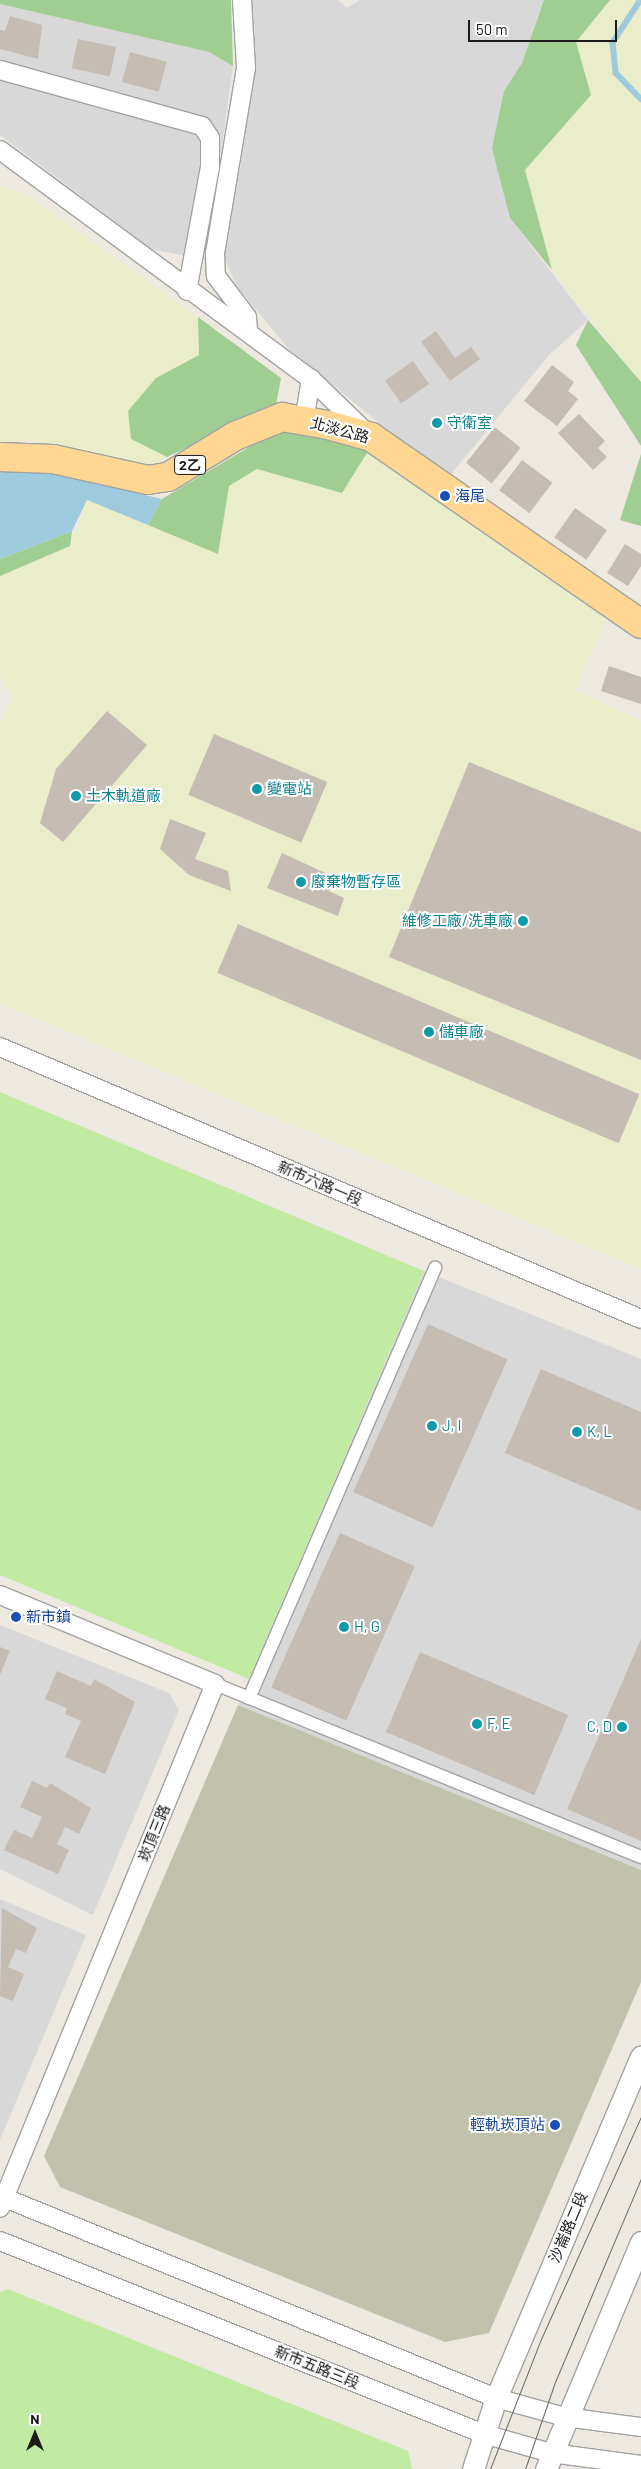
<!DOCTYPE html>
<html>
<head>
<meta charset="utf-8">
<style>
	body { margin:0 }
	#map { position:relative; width:641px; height:2469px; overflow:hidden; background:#ede9e0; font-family:Barlow,"Noto Sans TC",sans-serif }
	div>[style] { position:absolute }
	.residential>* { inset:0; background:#d9d8d8 }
	.construction>* { inset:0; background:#c0c2ab }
	.farmland>* { inset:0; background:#e9edc9 }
	.grass>* { inset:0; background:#c1eaa2 }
	.forest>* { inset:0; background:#a0ce92 }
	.water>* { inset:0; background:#9dcbdd }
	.stream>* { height:5.5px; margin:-2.75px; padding:0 2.75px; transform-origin:2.75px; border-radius:2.75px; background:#9dcbdd }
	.building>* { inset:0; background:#c5bcb3; transform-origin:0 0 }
	.roads { filter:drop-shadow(1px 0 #a2a2a2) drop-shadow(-1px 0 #a2a2a2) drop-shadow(0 1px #a2a2a2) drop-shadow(0 -1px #a2a2a2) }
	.pedestrian>* { height:12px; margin:-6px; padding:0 6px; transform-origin:6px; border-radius:6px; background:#fff }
	.minor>* { height:18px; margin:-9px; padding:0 9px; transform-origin:9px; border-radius:9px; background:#fff }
	.tertiary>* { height:21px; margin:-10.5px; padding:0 10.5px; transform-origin:10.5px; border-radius:10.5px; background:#fff }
	.primary>* { height:28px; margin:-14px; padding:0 14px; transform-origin:14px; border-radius:14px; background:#ffd793 }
	.tram>* { height:1px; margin:-0.5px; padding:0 0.5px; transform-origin:0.5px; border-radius:0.5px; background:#696969 }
	.dots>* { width:14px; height:14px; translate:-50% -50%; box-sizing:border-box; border:2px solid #fff; border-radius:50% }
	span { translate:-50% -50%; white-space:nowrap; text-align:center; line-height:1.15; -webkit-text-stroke:4px #fff; paint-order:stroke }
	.shield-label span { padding:1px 4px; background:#fff; border:1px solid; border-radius:4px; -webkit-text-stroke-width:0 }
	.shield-label { font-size:14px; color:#1b1b1b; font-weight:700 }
	.culture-label { font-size:15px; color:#0d838f }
	.left { translate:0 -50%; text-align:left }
	.right { translate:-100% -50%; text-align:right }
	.street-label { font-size:15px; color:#1b1b1b }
	.transit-label { font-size:15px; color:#164399 }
	.north { position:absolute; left:10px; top:2409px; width:50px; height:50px; -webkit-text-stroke:4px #fff; paint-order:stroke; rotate:0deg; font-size:14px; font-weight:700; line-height:20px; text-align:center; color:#1b1b1b }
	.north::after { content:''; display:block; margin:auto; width:18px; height:22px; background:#1b1b1b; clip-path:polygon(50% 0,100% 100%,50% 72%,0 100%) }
	.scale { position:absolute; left:468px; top:20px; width:149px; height:22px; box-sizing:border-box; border:2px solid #1b1b1b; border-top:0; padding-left:6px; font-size:15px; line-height:18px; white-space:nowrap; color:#1b1b1b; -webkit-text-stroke:4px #fff; paint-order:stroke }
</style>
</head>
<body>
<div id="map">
	<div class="residential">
		<div style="clip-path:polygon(250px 0,338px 0,347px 8px,360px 0,544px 0,522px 63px,504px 91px,510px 218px,588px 320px,549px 355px,447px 479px,288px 348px,237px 287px,222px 252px,241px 164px,255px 28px)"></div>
		<div style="clip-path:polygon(0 4px,209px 52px,233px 66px,206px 260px,151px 249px,0 135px)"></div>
		<div style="clip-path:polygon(424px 1271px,641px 1359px,641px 1870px,238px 1705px)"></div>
		<div style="clip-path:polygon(0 1625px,169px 1693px,179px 1710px,93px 1915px,0 1869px)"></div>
		<div style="clip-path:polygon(0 1899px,86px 1935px,0 2140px)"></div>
	</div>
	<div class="construction">
		<div style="clip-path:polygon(238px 1705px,641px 1870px,641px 1982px,489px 2333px,445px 2342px,60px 2187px,44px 2156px)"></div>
	</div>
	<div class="farmland">
		<div style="clip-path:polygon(610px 0,641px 0,641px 382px,552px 270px,525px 170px,591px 95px,576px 42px)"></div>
		<div style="clip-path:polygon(0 185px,27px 195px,198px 317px,199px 355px,156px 378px,131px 439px,167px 457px,148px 469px,31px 440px,0 443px)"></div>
		<div style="clip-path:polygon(370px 448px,607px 618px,575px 690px,641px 721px,641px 1269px,0 1004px,0 723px,13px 698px,0 675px,0 576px,70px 546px,87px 500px,218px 554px,229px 486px,257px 469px,342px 493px)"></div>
	</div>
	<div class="grass">
		<div style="clip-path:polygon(0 1092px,424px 1271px,249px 1679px,0 1575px)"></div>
		<div style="clip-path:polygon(8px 2289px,408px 2451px,412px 2469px,0 2469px,0 2292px)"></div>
	</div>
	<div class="forest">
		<div style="clip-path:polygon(0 0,231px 0,233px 66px,209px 52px,0 4px)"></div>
		<div style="clip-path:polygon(544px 0,610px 0,576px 42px,591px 95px,525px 170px,552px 270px,510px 218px,492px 148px,504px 91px,522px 63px)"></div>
		<div style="clip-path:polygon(198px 317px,281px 378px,276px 405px,167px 457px,131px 439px,128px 411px,156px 378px,199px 355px)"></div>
		<div style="clip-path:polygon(588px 320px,641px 382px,641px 446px,576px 345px)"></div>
		<div style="clip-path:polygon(299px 428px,370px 448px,342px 493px,257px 469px,229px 486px,218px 554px,148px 525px,162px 499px,269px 435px)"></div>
		<div style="clip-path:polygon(641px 454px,641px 526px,620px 520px)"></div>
		<div style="clip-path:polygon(72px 531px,70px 546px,0 576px,0 559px)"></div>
	</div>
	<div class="water">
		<div style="clip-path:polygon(14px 464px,162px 499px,148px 525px,87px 500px,72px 531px,0 559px,0 468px)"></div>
	</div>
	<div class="stream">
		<div style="left:641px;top:0;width:51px;rotate:123.1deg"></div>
		<div style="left:613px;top:43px;width:30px;rotate:84deg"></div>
		<div style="left:616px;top:73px;width:36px;rotate:46deg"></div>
	</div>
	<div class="building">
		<div style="clip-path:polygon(10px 16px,42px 25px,38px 59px,0 49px,0 30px,5px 31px)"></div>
		<div style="left:78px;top:39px;width:39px;height:30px;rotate:12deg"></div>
		<div style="left:130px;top:52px;width:38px;height:31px;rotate:15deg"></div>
		<div style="clip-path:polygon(436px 331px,455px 358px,471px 347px,480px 359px,450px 381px,421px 342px)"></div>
		<div style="left:413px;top:361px;width:28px;height:34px;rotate:55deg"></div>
		<div style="clip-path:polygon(552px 365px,574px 382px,568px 391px,578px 399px,557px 426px,524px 401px)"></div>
		<div style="clip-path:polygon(579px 414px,605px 441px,598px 448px,607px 457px,593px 470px,558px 433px)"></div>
		<div style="left:432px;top:418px;width:10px;height:10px;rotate:6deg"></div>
		<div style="left:495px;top:427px;width:33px;height:46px;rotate:39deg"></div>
		<div style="left:522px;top:460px;width:38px;height:38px;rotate:37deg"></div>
		<div style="left:575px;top:508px;width:39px;height:36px;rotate:35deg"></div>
		<div style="clip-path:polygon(625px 544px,641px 554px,641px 566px,628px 586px,607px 573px)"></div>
		<div style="clip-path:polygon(609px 666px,641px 677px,641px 704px,601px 691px)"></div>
		<div style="clip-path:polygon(107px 711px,147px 745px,63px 842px,40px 823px,56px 769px)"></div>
		<div style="left:214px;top:734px;width:123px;height:66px;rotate:23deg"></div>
		<div style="clip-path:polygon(469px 762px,641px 832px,641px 1060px,389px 957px)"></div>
		<div style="clip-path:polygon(170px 819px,206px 833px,195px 859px,228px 871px,231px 891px,189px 875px,160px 849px)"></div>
		<div style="clip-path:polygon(282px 853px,334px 877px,329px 891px,344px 898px,338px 916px,267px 888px)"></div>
		<div style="left:238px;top:924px;width:436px;height:53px;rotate:23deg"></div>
		<div style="left:428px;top:1324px;width:87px;height:184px;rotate:24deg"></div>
		<div style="clip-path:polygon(541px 1369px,641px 1412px,641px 1511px,505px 1453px)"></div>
		<div style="left:340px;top:1533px;width:82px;height:169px;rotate:24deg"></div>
		<div style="clip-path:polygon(641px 1639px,641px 1841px,567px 1809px)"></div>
		<div style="clip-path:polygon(0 1647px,10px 1651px,0 1675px)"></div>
		<div style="left:420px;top:1652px;width:161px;height:87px;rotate:23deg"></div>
		<div style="clip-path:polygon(57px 1671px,91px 1686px,94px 1679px,135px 1702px,105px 1774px,65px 1757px,81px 1721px,65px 1714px,67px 1708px,45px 1699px)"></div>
		<div style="clip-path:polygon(32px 1781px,47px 1788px,50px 1783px,91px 1808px,79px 1834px,65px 1827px,57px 1844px,69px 1850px,58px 1874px,4px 1850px,14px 1830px,32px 1838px,42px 1817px,20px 1807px)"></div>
		<div style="clip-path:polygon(2px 1908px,37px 1928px,26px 1953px,16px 1949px,8px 1967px,24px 1974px,13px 2001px,0 1996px)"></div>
	</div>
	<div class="roads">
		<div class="pedestrian">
			<div style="left:215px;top:1684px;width:460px;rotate:22.1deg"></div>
			<div style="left:249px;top:1698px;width:469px;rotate:-66.6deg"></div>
		</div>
		<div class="minor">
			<div style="left:242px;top:0;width:68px;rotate:86.6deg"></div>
			<div style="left:246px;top:68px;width:188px;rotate:99.5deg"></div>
			<div style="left:215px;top:253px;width:23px;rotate:88deg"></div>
			<div style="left:216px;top:276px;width:51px;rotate:52.9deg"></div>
			<div style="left:247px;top:317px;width:15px;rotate:86deg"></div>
			<div style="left:0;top:70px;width:210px;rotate:15.5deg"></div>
			<div style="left:202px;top:126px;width:14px;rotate:56deg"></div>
			<div style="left:210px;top:138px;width:29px;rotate:90deg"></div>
			<div style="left:210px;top:167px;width:126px;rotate:100.5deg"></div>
			<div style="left:0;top:150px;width:386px;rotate:36.4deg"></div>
			<div style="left:311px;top:379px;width:78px;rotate:44deg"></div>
			<div style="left:304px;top:421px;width:43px;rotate:-80.5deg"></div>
			<div style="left:0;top:1047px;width:696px;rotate:22.99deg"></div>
			<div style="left:0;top:1595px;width:233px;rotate:22.5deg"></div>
			<div style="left:215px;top:1684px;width:566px;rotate:112.31deg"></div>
			<div style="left:0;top:2196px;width:536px;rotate:22.16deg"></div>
			<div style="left:496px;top:2398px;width:72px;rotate:15.4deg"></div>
			<div style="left:565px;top:2417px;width:77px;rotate:7.5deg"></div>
			<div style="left:0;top:2241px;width:521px;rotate:21.74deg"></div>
			<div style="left:484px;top:2434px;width:70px;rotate:15.8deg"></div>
			<div style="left:551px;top:2453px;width:91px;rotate:7.6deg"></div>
		</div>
		<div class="tertiary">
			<div style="left:473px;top:2469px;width:75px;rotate:-72.1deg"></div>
			<div style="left:496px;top:2398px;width:371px;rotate:-67deg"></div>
			<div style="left:546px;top:2469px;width:246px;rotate:-67.3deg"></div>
		</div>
		<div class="primary">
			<div style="left:0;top:457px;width:53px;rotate:2.2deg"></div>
			<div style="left:53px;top:459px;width:97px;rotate:12.5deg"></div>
			<div style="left:148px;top:480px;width:20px;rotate:-9deg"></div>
			<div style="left:168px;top:477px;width:79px;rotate:-31.5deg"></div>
			<div style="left:235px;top:436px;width:51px;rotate:-22deg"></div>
			<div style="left:282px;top:417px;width:47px;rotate:9.9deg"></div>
			<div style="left:328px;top:425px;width:45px;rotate:15.6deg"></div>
			<div style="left:371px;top:437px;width:328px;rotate:34.7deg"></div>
		</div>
	</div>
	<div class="tram">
		<div style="left:490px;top:2469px;width:140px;rotate:-68.6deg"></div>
		<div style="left:541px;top:2339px;width:243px;rotate:-65.8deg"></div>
		<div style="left:525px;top:2469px;width:92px;rotate:-71deg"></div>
		<div style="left:555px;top:2382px;width:221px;rotate:-67.1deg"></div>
	</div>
	<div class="dots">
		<div style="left:437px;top:423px;background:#0f9aa8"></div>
		<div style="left:445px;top:496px;background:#1a4fb4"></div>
		<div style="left:257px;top:789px;background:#0f9aa8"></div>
		<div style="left:76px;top:796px;background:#0f9aa8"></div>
		<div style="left:301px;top:882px;background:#0f9aa8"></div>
		<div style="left:523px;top:921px;background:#0f9aa8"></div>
		<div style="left:429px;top:1032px;background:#0f9aa8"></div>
		<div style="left:432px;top:1426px;background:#0f9aa8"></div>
		<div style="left:577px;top:1432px;background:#0f9aa8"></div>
		<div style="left:16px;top:1617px;background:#1a4fb4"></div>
		<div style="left:344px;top:1627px;background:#0f9aa8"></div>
		<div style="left:477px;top:1724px;background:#0f9aa8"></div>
		<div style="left:622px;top:1727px;background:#0f9aa8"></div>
		<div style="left:555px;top:2125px;background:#1a4fb4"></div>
	</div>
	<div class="shield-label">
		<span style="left:190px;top:465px">2乙</span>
	</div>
	<div class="culture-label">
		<span class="left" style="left:447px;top:423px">守衛室</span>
		<span class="left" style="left:267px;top:789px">變電站</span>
		<span class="left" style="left:86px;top:796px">土木軌道廠</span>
		<span class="left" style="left:311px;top:882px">廢棄物暫存區</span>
		<span class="right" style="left:513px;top:921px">維修工廠/洗車廠</span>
		<span class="left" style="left:439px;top:1032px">儲車廠</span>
		<span class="left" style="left:442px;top:1426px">J, I</span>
		<span class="left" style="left:587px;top:1432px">K, L</span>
		<span class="left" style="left:354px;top:1627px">H, G</span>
		<span class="left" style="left:487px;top:1724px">F, E</span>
		<span class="right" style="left:612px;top:1727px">C, D</span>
	</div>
	<div class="street-label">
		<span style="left:340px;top:430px;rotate:15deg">北淡公路</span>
		<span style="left:320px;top:1183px;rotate:23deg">新市六路一段</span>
		<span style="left:154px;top:1833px;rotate:-68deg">崁頂三路</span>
		<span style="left:568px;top:2227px;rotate:-67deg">沙崙路二段</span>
		<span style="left:317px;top:2367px;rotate:22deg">新市五路三段</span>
	</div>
	<div class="transit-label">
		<span class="left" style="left:455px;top:496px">海尾</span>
		<span class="left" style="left:26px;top:1617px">新市鎮</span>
		<span class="right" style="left:545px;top:2125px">輕軌崁頂站</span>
	</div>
	<div class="north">N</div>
	<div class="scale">50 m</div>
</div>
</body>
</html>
